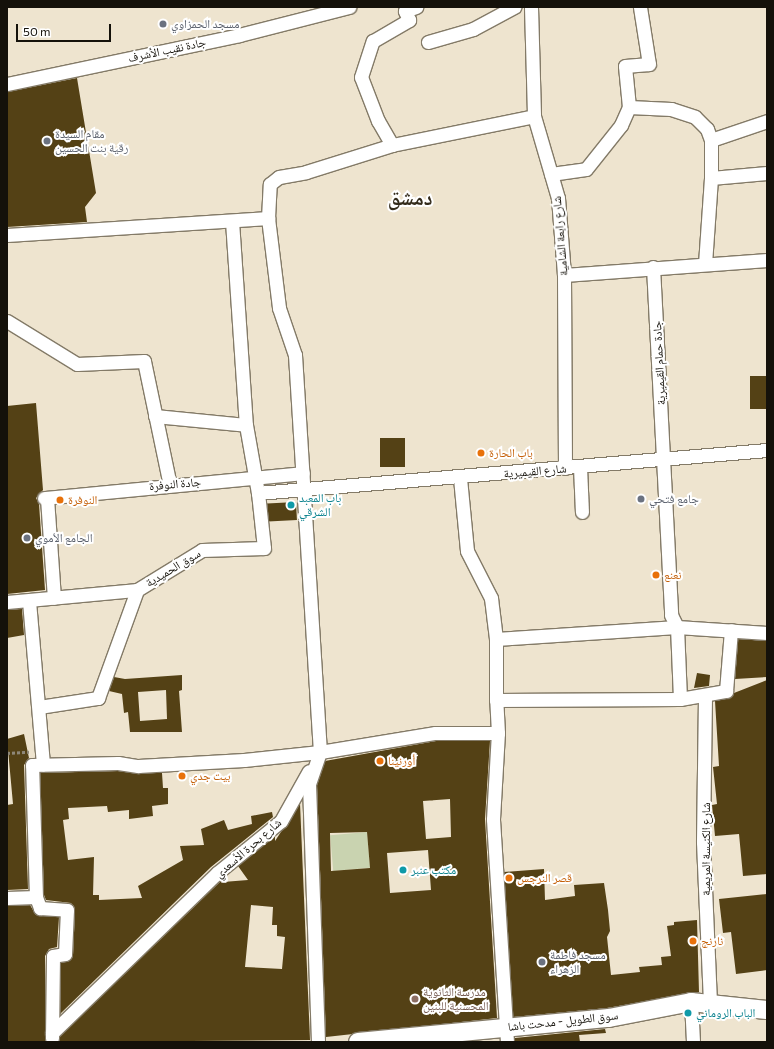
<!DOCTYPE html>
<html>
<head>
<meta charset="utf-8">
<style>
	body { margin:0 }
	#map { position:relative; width:774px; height:1049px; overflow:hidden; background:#eee4cf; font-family:Commissioner,"Noto Naskh Arabic",sans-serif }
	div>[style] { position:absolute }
	.green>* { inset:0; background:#c9d3b0; transform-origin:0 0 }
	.building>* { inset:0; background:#544115; transform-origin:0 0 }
	.path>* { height:2.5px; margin-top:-1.25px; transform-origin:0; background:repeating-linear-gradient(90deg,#8e8778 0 3px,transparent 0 5px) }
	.roads { filter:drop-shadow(1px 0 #837a67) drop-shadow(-1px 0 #837a67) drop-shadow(0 1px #837a67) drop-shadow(0 -1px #837a67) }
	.street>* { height:13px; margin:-6.5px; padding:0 6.5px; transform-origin:6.5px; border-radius:6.5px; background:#fff }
	.secondary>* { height:18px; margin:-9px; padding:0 9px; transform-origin:9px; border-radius:9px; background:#fff }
	.dots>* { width:11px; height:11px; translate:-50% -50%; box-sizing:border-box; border:2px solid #fff; border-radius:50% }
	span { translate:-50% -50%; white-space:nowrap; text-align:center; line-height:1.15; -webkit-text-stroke:4px #fff; paint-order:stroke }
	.worship-label { font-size:12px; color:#5b616d }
	.left { translate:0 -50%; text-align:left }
	.street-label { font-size:12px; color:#14110a }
	.food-label { font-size:12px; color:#c56008 }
	.culture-label { font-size:12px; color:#0d838f }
	.education-label { font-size:12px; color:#785e54 }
	.town-label { font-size:20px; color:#322a1a; font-weight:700 }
	.frame { position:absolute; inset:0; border:8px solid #14110a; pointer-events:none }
	.scale { position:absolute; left:16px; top:24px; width:95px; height:18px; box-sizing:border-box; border:2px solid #14110a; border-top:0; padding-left:5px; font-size:12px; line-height:14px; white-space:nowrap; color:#14110a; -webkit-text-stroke:3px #fff; paint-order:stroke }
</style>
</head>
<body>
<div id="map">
	<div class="green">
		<div style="left:367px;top:832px;width:36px;height:37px;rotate:85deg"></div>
	</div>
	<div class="building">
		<div style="clip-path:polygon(77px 78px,96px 193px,85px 207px,87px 222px,7px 227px,7px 92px)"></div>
		<div style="left:750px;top:376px;width:17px;height:33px"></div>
		<div style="clip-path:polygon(36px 403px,43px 490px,36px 498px,39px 504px,45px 590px,7px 594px,7px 406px)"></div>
		<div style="left:405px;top:438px;width:29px;height:25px;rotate:90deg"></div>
		<div style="left:296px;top:502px;width:18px;height:29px;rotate:87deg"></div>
		<div style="clip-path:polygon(22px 609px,24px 635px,7px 638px,7px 610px)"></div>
		<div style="clip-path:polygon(738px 639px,767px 641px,767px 677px,735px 679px)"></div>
		<div style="clip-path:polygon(697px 673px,710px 675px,709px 686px,694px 688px)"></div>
		<div style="clip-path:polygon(evenodd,182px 675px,182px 690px,179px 691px,182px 732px,130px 732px,128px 712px,124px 713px,122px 694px,109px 691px,114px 677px,125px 679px,182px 675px,166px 690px,167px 719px,140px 721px,138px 692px,166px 690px)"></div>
		<div style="clip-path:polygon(767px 680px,767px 874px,743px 876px,739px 834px,715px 836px,712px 805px,717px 804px,713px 767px,719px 766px,715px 701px,730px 698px,734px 693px)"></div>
		<div style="clip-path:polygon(24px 734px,29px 758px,24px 765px,28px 889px,7px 890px,7px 805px,13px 804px,7px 739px)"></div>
		<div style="clip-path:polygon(evenodd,436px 741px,490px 741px,485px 819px,497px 1018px,326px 1037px,317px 785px,325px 761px,436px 741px,450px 799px,451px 837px,426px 839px,423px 801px,450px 799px,436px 741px,367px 832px,370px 868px,331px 871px,330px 833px,367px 832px,436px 741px,428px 850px,431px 890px,390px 893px,387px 853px,428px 850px)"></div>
		<div style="clip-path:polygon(118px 771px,162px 773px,163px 788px,168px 788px,168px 804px,152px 806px,153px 816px,129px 819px,129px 810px,108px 812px,107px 806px,68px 808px,69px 819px,63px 820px,68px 860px,94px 857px,93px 895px,99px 895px,99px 900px,142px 898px,138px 886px,183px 860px,180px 846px,204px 845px,201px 829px,224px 820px,228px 830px,252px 824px,251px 816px,272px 812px,273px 817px,211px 867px,60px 1014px,61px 963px,69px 961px,73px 955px,75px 910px,71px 903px,46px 900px,44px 895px,40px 773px)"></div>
		<div style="clip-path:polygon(evenodd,300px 803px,310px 1040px,59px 1042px,60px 1036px,222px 880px,223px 882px,248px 880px,238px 866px,275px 836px,275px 841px,300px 803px,251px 905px,273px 907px,272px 925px,277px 925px,277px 936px,285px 937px,282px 969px,245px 967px,251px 905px)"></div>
		<div style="clip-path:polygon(544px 869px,545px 900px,575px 896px,574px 885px,604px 883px,608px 910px,610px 931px,607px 937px,611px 975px,640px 972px,639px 967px,662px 965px,661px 957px,671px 956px,667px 926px,674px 925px,674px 922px,697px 920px,699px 992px,607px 1008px,513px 1017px,504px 872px)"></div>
		<div style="clip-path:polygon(767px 894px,767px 970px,736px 974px,731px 932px,723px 933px,719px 899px)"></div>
		<div style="clip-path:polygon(30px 905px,36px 915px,59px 917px,57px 947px,49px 949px,45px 956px,45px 1042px,7px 1042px,7px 906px)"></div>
		<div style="clip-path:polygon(605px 1029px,606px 1033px,579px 1035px,580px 1042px,515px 1042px,515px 1038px)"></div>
	</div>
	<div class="path">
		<div style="left:7px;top:753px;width:22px;rotate:-3deg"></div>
	</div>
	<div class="roads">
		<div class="street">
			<div style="left:531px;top:7px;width:109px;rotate:88.4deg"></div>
			<div style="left:534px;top:116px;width:85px;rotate:73.7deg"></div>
			<div style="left:558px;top:198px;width:77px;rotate:85.5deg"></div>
			<div style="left:564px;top:275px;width:193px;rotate:89.7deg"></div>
			<div style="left:428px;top:42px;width:47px;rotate:-16.1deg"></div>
			<div style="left:473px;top:29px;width:47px;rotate:-28.2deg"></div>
			<div style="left:7px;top:84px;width:237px;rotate:-11.9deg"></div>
			<div style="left:239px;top:35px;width:114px;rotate:-14.3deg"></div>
			<div style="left:629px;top:107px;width:42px;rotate:2.7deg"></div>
			<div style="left:671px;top:109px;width:25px;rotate:18deg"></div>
			<div style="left:695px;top:117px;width:17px;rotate:45deg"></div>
			<div style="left:707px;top:129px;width:12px;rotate:70deg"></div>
			<div style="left:711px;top:140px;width:38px;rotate:90deg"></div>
			<div style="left:711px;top:178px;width:86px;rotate:94deg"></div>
			<div style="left:711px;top:140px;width:59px;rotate:-18.7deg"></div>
			<div style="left:392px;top:145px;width:145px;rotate:-11.5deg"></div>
			<div style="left:551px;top:174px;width:35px;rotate:-8deg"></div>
			<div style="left:586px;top:169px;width:56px;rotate:-51.5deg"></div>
			<div style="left:621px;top:125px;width:20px;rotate:-66deg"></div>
			<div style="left:629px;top:107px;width:41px;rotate:-95.6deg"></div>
			<div style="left:625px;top:66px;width:24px;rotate:-5deg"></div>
			<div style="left:649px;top:64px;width:58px;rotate:-99deg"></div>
			<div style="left:711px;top:178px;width:56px;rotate:-5.1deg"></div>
			<div style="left:268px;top:218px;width:91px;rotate:83deg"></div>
			<div style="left:279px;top:308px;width:50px;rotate:71.2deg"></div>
			<div style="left:295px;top:355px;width:398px;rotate:86.4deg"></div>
			<div style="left:320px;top:752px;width:34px;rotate:109deg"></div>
			<div style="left:309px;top:784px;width:258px;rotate:88deg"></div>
			<div style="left:232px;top:221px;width:204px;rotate:86.1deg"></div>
			<div style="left:246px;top:425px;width:69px;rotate:80deg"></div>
			<div style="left:7px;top:235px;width:262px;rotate:-3.7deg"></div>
			<div style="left:268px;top:218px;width:34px;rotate:-87deg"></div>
			<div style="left:270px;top:184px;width:11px;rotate:-38deg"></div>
			<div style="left:279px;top:177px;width:27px;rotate:-10deg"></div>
			<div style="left:306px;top:172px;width:90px;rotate:-17.4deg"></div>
			<div style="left:392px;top:145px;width:28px;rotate:-120deg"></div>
			<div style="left:378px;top:121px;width:47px;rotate:-111.1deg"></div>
			<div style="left:361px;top:77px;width:38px;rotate:-72deg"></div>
			<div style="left:373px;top:41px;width:42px;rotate:-30.3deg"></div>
			<div style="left:409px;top:20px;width:10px;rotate:-114deg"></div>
			<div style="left:405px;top:11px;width:12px;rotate:-20deg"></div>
			<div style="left:653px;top:267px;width:348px;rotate:87deg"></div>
			<div style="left:671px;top:615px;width:13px;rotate:63deg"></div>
			<div style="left:677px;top:627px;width:72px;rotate:87.6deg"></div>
			<div style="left:564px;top:275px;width:204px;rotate:-4.2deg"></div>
			<div style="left:7px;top:321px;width:82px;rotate:31.6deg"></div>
			<div style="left:77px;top:364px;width:67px;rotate:-2.6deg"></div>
			<div style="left:144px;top:361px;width:127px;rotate:78.2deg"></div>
			<div style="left:155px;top:416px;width:91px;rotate:5.6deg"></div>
			<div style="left:580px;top:467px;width:45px;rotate:87.5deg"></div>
			<div style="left:460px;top:478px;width:73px;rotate:84.5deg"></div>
			<div style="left:467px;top:551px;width:53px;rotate:62.9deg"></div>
			<div style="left:491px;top:598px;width:41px;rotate:83deg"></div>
			<div style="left:496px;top:639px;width:181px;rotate:-3.8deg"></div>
			<div style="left:677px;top:627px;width:90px;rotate:3.8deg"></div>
			<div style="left:44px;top:498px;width:260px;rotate:-5.5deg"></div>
			<div style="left:47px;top:498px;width:100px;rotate:86deg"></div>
			<div style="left:29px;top:601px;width:164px;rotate:85.1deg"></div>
			<div style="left:7px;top:602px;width:131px;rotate:-5.3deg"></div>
			<div style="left:137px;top:590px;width:76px;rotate:-31.6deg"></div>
			<div style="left:202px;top:550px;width:62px;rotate:-1.8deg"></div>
			<div style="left:264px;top:548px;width:55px;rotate:-96.2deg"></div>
			<div style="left:258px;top:493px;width:511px;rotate:-4.83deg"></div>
			<div style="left:496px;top:639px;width:61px;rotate:90deg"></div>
			<div style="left:705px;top:697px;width:145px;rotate:90.8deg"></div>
			<div style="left:703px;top:842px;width:159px;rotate:87.5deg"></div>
			<div style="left:39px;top:707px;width:60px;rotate:-8.7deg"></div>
			<div style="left:98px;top:698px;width:115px;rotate:-70.1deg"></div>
			<div style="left:36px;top:897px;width:12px;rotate:70deg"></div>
			<div style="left:40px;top:908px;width:27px;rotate:4deg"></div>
			<div style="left:67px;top:910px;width:44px;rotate:92.6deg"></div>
			<div style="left:65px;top:954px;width:12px;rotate:171deg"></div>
			<div style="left:53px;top:956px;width:82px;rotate:90.7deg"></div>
			<div style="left:7px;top:898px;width:29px;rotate:-2deg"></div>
			<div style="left:36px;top:897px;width:132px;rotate:-91.7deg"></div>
			<div style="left:32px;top:765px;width:86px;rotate:-1.3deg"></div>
			<div style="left:118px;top:763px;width:20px;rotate:9deg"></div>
			<div style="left:138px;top:766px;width:106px;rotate:-3.2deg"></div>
			<div style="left:244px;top:760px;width:76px;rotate:-6deg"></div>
			<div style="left:320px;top:752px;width:117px;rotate:-9.4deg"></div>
			<div style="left:435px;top:733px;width:63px"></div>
			<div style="left:691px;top:1002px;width:40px;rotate:87.1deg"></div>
			<div style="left:52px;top:1033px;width:230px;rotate:-44.1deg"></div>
			<div style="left:217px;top:873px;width:82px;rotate:-39.1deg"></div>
			<div style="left:281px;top:821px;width:57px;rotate:-60.8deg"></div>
			<div style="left:507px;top:1042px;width:223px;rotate:-93.6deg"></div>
			<div style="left:493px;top:819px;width:86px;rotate:-86.7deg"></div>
			<div style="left:498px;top:733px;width:33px;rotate:-93deg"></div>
			<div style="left:496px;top:700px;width:184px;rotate:-0.3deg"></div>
			<div style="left:680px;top:699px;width:47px;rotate:-9.9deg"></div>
			<div style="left:726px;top:691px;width:61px;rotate:-85.3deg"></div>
		</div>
		<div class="secondary">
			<div style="left:358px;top:1042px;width:252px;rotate:-5.5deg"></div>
			<div style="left:609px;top:1018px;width:84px;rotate:-11deg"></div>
			<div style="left:691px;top:1002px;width:76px;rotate:6deg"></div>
		</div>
	</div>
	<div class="dots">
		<div style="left:163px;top:24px;background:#6b7280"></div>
		<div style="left:47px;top:141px;background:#6b7280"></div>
		<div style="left:481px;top:453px;background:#e8710a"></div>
		<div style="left:641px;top:499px;background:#6b7280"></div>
		<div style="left:60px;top:500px;background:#e8710a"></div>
		<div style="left:291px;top:505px;background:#0f9aa8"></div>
		<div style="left:27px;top:538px;background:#6b7280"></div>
		<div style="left:656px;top:575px;background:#e8710a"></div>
		<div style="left:380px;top:761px;background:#e8710a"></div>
		<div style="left:182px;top:776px;background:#e8710a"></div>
		<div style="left:403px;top:870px;background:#0f9aa8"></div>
		<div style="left:509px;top:878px;background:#e8710a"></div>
		<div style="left:693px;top:941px;background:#e8710a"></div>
		<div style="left:542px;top:962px;background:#6b7280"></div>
		<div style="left:415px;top:999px;background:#8d6e63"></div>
		<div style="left:688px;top:1013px;background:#0f9aa8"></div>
	</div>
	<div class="worship-label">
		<span class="left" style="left:171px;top:24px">مسجد الحمزاوي</span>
		<span class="left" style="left:55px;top:141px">مقام السيدة<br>رقية بنت الحسين</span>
		<span class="left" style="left:649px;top:499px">جامع فتحي</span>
		<span class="left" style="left:35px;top:538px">الجامع الأموي</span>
		<span class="left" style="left:550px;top:962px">مسجد فاطمة<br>الزهراء</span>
	</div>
	<div class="street-label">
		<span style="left:167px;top:50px;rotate:-12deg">جادة نقيب الأشرف</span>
		<span style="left:560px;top:236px;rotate:-95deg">شارع رابعة الشامية</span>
		<span style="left:659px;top:363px;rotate:-93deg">جادة حمام القيميرية</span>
		<span style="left:535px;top:471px;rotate:-5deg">شارع القيميرية</span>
		<span style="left:175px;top:484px;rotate:-5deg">جادة النوفرة</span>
		<span style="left:173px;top:568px;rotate:-31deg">سوق الحميدية</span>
		<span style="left:248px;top:848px;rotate:-41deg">شارع بحرة الأسعدي</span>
		<span style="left:706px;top:849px;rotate:-90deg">شارع الكنيسة المريمية</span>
		<span style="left:563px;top:1021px;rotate:-6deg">سوق الطويل - مدحت باشا</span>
	</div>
	<div class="food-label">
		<span class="left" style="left:489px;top:453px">باب الحارة</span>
		<span class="left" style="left:68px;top:500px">النوفرة</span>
		<span class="left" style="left:664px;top:575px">نعنع</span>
		<span class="left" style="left:388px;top:761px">أورنينا</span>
		<span class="left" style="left:190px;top:776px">بيت جدي</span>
		<span class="left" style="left:517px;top:878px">قصر النرجس</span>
		<span class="left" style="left:701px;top:941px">نارنج</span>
	</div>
	<div class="culture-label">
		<span class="left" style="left:299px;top:505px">باب المعبد<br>الشرقي</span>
		<span class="left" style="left:411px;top:870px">مكتب عنبر</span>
		<span class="left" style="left:696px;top:1013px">الباب الروماني</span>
	</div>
	<div class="education-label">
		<span class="left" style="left:423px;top:999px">مدرسة الثانوية<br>المحسنية للبنين</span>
	</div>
	<div class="town-label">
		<span style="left:410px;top:197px">دمشق</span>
	</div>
	<div class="frame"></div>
	<div class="scale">50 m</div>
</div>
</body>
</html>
